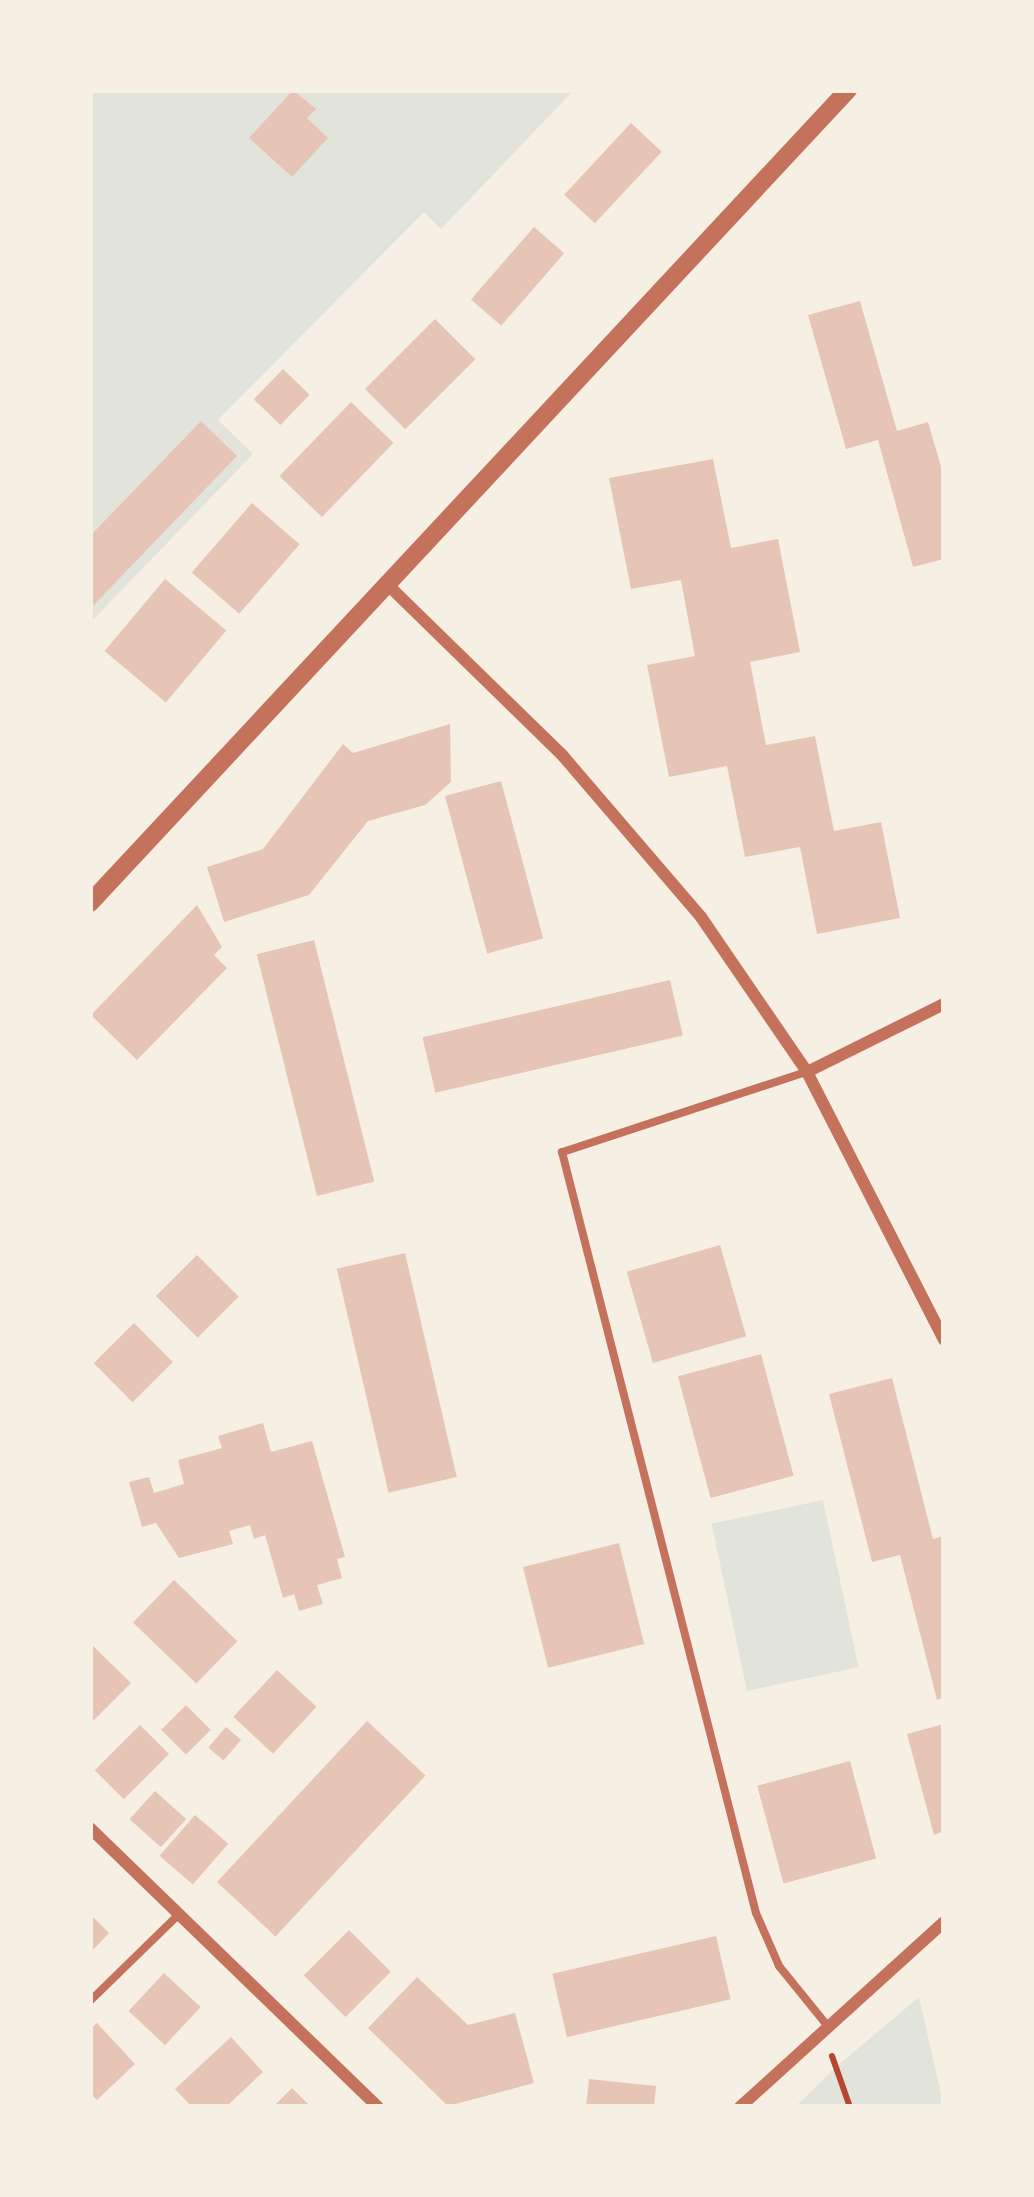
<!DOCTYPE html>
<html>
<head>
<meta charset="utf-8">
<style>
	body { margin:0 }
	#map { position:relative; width:1034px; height:2197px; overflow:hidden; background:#f6efe4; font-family:"IBM Plex Sans",sans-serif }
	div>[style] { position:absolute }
	.green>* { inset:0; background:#e2e4dc; transform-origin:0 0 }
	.building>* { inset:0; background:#e6c5b7; transform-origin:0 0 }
	.path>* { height:6px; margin:-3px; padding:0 3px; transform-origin:3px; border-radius:3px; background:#b5482f }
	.service>* { height:8px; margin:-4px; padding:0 4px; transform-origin:4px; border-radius:4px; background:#c5725c }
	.minor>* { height:12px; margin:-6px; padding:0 6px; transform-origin:6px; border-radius:6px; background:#c5725c }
	.tertiary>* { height:18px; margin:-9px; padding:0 9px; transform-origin:9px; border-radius:9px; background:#c5725c }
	span { translate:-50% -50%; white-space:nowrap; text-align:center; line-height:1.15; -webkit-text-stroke:10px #f6efe4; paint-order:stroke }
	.frame { position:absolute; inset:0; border:93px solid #f6efe4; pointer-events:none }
</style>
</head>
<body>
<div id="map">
	<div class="green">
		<div style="clip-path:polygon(90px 90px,574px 90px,441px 229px,424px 212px,218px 420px,253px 454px,90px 623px)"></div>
		<div style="left:823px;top:1500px;width:171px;height:114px;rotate:78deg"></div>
		<div style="clip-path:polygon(919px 1997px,944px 2107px,795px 2107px,836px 2067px)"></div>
	</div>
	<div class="building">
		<div style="clip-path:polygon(293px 90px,316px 109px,307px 118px,328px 138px,292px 177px,249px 138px)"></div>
		<div style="left:631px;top:123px;width:42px;height:98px;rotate:43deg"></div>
		<div style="left:534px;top:227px;width:40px;height:96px;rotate:41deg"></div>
		<div style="clip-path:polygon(860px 301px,897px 431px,928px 422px,944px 477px,944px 559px,913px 567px,878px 440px,846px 449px,808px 315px)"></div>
		<div style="left:435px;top:319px;width:57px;height:99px;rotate:45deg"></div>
		<div style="left:283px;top:369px;width:37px;height:42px;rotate:44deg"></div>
		<div style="left:351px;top:402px;width:59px;height:103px;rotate:44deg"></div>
		<div style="clip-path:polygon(201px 421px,237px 456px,90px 609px,90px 536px)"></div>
		<div style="clip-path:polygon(713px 459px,731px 548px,778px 539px,800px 652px,750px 662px,766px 745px,815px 736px,834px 831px,881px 822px,900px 918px,817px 934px,800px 847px,745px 857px,727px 766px,669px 777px,647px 665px,695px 656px,681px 580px,631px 589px,609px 478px)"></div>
		<div style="left:252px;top:503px;width:63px;height:92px;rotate:41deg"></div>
		<div style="left:165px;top:579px;width:80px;height:94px;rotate:40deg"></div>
		<div style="clip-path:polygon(450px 724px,451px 782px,425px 805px,368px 821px,309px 895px,224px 922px,207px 867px,263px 849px,343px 744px,353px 753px)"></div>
		<div style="left:501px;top:781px;width:163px;height:58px;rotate:75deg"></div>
		<div style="clip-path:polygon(197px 905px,222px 947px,214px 955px,227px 968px,137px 1060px,91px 1015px)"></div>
		<div style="left:314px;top:940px;width:249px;height:59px;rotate:76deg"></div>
		<div style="left:670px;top:980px;width:57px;height:254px;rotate:77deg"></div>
		<div style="left:720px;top:1245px;width:95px;height:97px;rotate:74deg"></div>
		<div style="left:405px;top:1253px;width:230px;height:70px;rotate:77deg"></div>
		<div style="left:197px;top:1255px;width:59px;height:58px;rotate:45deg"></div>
		<div style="left:134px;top:1323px;width:55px;height:57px;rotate:45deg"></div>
		<div style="left:761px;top:1354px;width:126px;height:86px;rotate:75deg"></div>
		<div style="clip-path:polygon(892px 1378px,933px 1539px,944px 1536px,944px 1698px,937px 1700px,900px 1555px,872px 1562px,829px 1394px)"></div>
		<div style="clip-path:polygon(263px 1423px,271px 1452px,312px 1441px,345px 1557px,337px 1559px,342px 1578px,317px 1585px,323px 1604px,299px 1611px,294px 1594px,283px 1598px,265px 1535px,254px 1539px,250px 1525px,229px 1531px,233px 1544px,179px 1558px,156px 1523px,142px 1527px,129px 1482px,149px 1477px,154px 1493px,184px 1484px,178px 1460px,222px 1448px,218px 1436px)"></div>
		<div style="left:619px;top:1543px;width:104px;height:99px;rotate:76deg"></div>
		<div style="left:174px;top:1580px;width:88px;height:59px;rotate:44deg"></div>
		<div style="clip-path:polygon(90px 1643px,131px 1683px,90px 1724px)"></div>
		<div style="left:277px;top:1670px;width:54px;height:64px;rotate:43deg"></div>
		<div style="left:186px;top:1705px;width:35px;height:35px;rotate:45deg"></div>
		<div style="left:367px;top:1721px;width:80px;height:220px;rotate:43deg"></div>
		<div style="clip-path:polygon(944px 1724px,944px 1831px,934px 1835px,907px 1734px)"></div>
		<div style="left:140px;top:1725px;width:41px;height:64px;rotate:45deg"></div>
		<div style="left:226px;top:1727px;width:20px;height:27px;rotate:41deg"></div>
		<div style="left:850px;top:1761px;width:101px;height:96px;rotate:75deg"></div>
		<div style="left:155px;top:1791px;width:42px;height:38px;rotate:42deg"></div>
		<div style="left:195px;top:1815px;width:44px;height:54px;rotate:41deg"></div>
		<div style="clip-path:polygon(90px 1914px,109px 1933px,90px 1953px)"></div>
		<div style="left:349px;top:1930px;width:59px;height:64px;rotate:45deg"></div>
		<div style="left:716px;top:1936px;width:65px;height:168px;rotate:77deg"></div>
		<div style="left:164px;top:1973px;width:50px;height:52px;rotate:43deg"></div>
		<div style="clip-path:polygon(417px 1977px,468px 2025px,515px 2013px,534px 2083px,448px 2106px,368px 2028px)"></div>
		<div style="clip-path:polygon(97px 2023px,135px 2064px,97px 2100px,90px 2093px,90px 2029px)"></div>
		<div style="clip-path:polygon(231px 2037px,263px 2072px,226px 2107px,192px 2107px,175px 2089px)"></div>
		<div style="clip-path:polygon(589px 2079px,656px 2086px,654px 2107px,586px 2107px)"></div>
		<div style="clip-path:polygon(292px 2088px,311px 2107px,273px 2107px)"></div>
	</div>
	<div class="path">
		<div style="left:832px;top:2056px;width:54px;rotate:70.6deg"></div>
	</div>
	<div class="service">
		<div style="left:806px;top:1072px;width:257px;rotate:161.8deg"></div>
		<div style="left:562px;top:1152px;width:785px;rotate:75.7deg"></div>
		<div style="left:756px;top:1913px;width:58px;rotate:66.5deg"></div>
		<div style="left:779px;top:1966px;width:75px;rotate:51deg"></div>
		<div style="left:90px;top:2001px;width:123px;rotate:-44.3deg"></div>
	</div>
	<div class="minor">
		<div style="left:388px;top:585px;width:245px;rotate:44.3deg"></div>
		<div style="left:563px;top:756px;width:212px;rotate:49.4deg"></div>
		<div style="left:701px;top:917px;width:188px;rotate:55.6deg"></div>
		<div style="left:807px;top:1072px;width:301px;rotate:62.9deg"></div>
		<div style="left:807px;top:1072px;width:153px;rotate:-26.4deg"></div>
		<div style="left:90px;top:1828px;width:401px;rotate:44.1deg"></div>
		<div style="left:740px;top:2107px;width:275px;rotate:-42.2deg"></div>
	</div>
	<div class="tertiary">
		<div style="left:90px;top:903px;width:1112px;rotate:-47.01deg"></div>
	</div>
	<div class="frame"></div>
</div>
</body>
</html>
